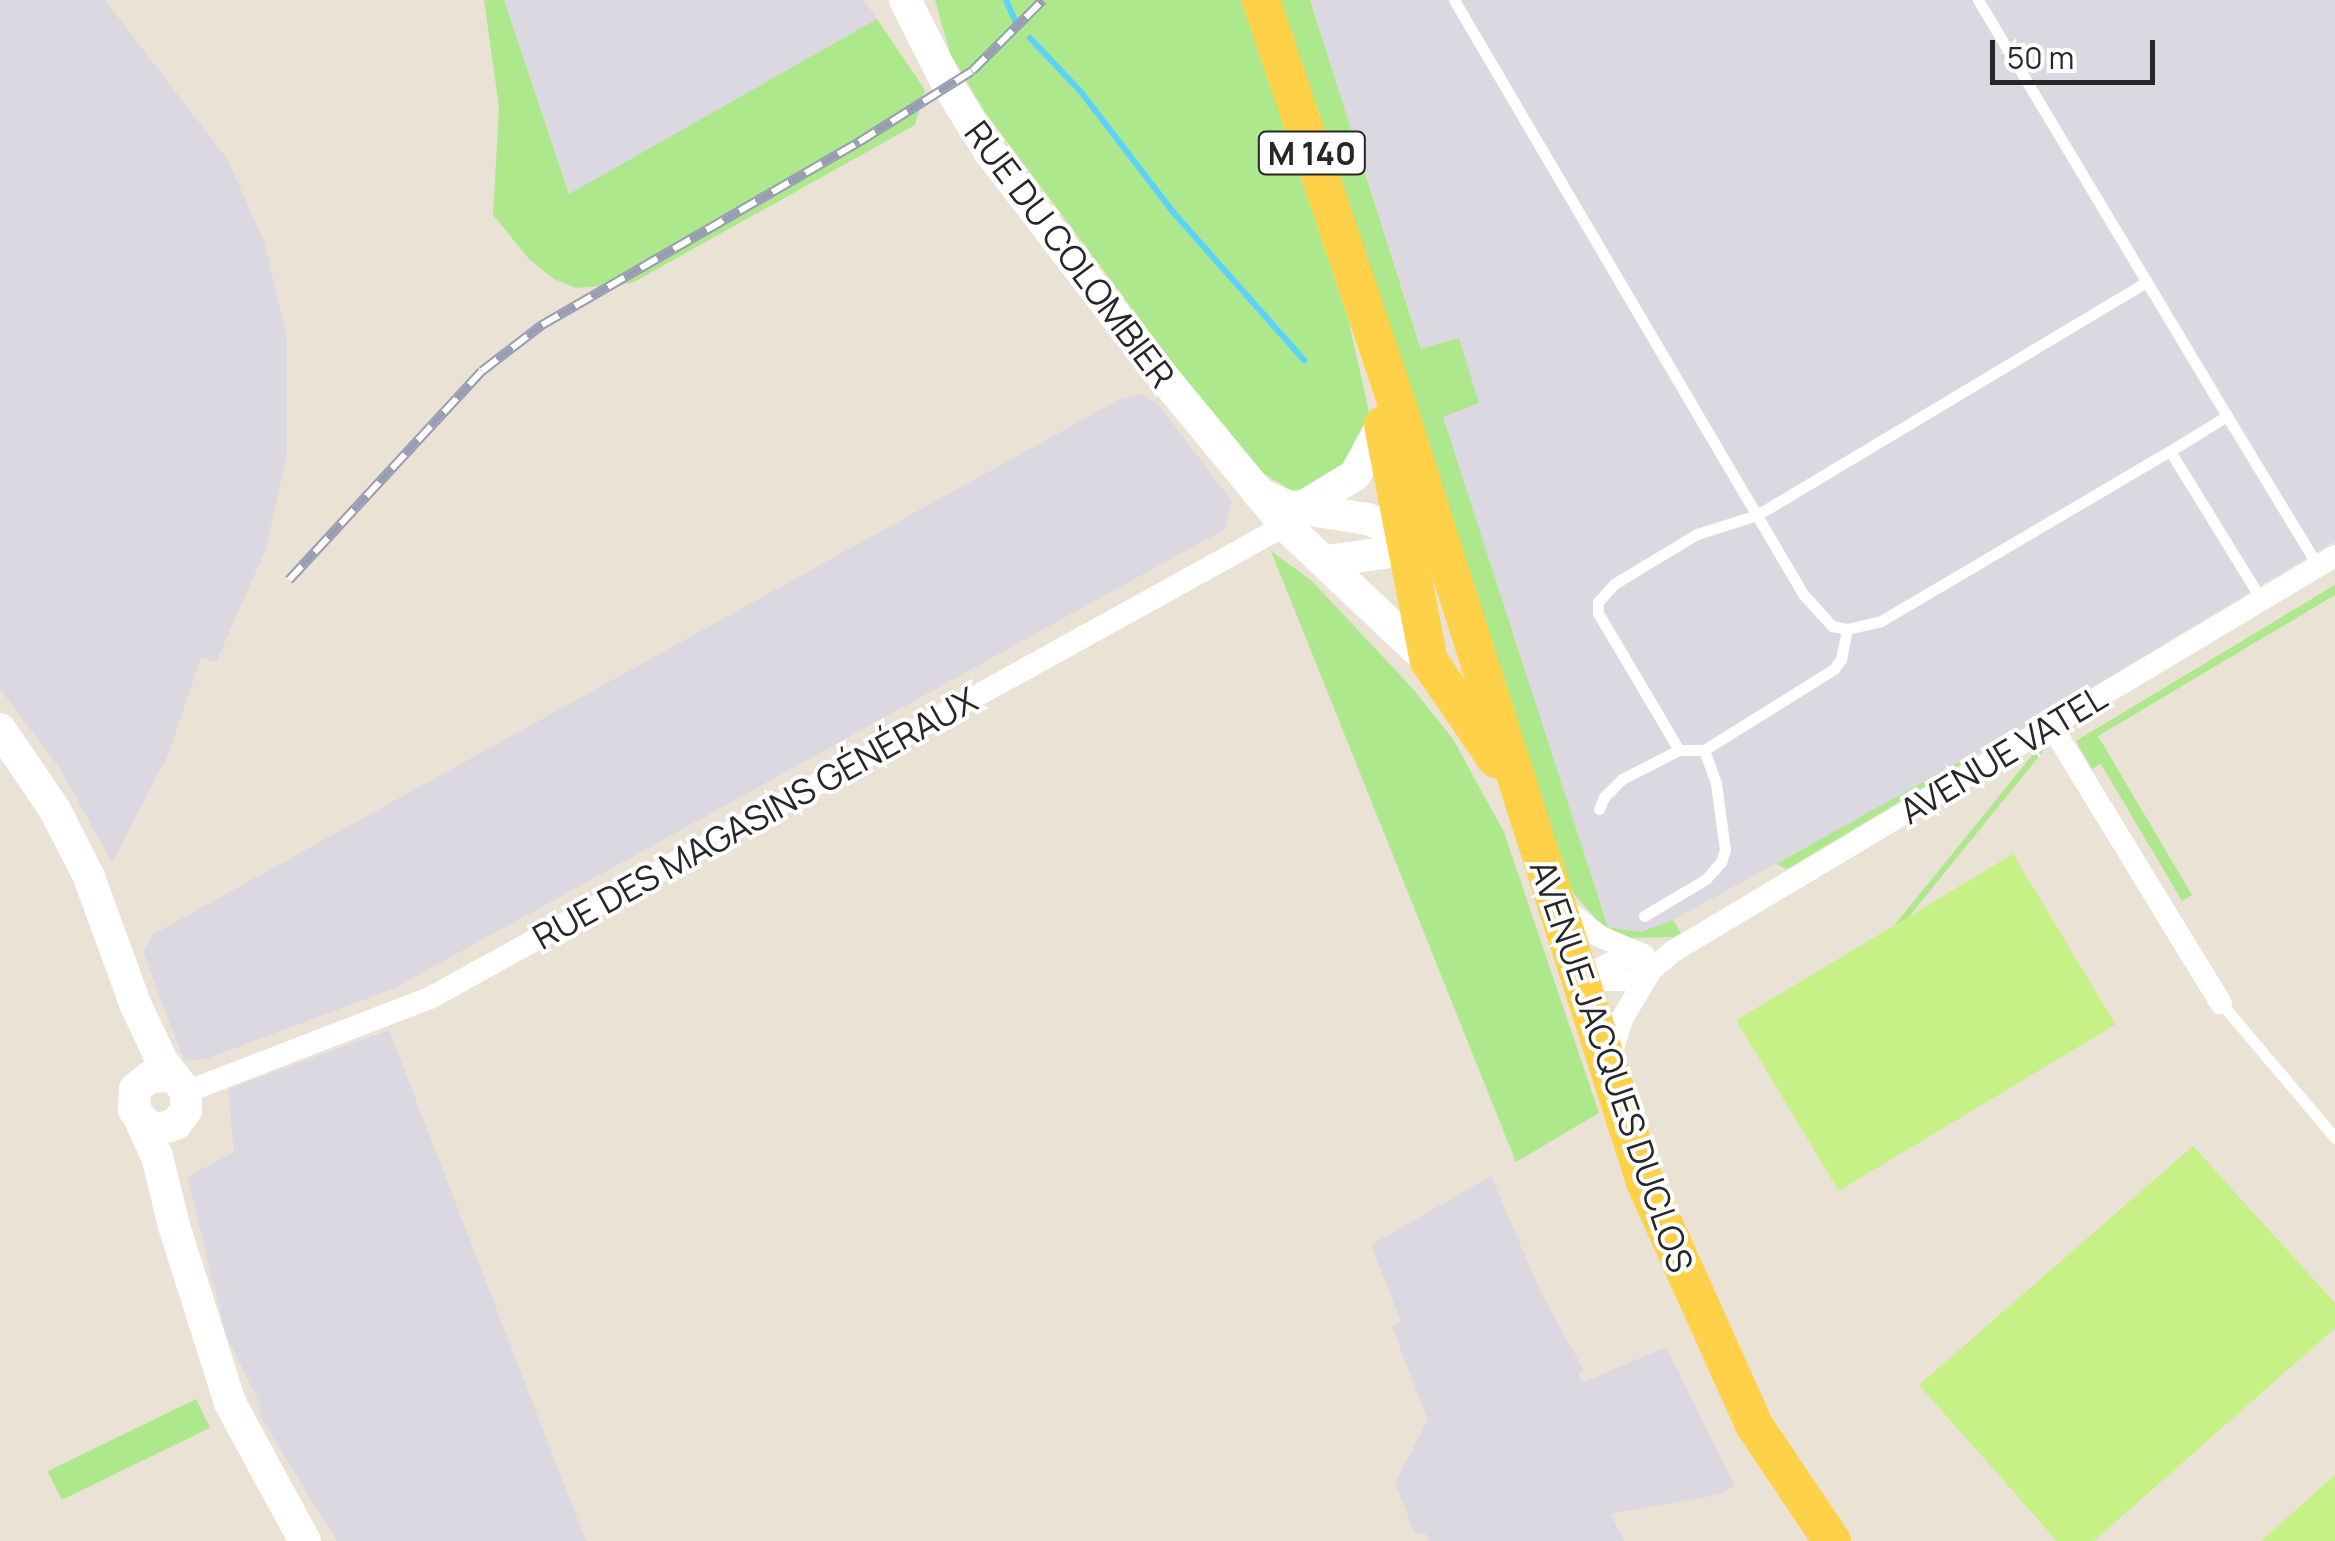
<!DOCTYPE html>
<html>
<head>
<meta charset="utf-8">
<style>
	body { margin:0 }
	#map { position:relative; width:2335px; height:1541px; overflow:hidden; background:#ebe2d6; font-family:Manrope,sans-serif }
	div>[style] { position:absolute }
	.industrial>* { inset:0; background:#dbd8e2 }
	.green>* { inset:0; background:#ade88c; transform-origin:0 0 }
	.pitch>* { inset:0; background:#c5f186; transform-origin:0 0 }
	.stream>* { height:6px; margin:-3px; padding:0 3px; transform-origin:3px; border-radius:3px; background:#5cd2fa }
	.lane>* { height:11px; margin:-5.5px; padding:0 5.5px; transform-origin:5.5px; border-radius:5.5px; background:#fff }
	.street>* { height:22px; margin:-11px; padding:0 11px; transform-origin:11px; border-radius:11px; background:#fff }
	.secondary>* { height:32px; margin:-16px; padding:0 16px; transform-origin:16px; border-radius:16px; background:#fff }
	.primary>* { height:38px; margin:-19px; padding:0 19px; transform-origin:19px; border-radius:19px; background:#fed148 }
	.rail>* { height:10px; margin-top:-5px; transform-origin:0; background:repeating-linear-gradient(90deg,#fff 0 19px,#999db3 0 38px); box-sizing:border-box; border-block:2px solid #999db3 }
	span { translate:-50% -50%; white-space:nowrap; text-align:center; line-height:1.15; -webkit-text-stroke:8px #fff; paint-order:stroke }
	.shield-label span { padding:2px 8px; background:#fff; border:2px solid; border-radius:8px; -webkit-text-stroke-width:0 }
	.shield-label { font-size:32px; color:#272727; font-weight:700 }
	.street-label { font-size:35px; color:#272727 }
	.scale { position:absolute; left:1990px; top:40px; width:165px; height:45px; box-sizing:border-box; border:5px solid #272727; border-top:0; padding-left:12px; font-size:30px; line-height:35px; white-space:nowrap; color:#272727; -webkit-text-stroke:8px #fff; paint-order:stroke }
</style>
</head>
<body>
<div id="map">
	<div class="industrial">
		<div style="clip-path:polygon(0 0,105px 0,227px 159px,264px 241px,287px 337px,287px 454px,266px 549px,216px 662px,201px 658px,168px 755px,112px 863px,61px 770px,0 689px)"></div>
		<div style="clip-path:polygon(504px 0,864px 0,877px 19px,569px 194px)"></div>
		<div style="clip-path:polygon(1310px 0,2335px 0,2335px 541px,2022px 729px,1660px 927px,1641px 932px,1608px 927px,1443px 417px,1459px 339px,1422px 350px)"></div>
		<div style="clip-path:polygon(1141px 394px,1157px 403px,1232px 501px,1225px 529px,393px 989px,206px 1059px,184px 1061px,143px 952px,152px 935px,1118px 400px)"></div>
		<div style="clip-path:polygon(389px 1030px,586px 1541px,337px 1541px,259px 1415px,260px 1404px,226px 1335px,187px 1177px,234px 1152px,228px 1089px)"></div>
		<div style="clip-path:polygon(1491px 1176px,1542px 1295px,1584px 1370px,1578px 1373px,1582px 1383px,1666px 1347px,1735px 1486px,1717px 1495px,1610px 1514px,1625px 1541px,1429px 1541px,1426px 1534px,1414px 1532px,1395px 1483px,1428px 1420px,1392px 1327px,1401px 1322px,1371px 1245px)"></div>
	</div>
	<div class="green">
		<div style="clip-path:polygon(484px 0,504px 0,569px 194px,877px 19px,925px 90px,915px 125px,632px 283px,576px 288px,554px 279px,529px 259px,493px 215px,499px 107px)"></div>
		<div style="clip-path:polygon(935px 0,1245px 0,1349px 322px,1369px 412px,1358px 456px,1313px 489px,1291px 490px,1256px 469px,1228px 437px,985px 112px,950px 53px)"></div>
		<div style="clip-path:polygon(1273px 0,1310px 0,1421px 349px,1459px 338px,1479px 403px,1443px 417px,1608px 927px,1641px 932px,1673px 920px,1681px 933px,1674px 937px,1631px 938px,1612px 931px,1597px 920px,1574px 894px,1556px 853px)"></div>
		<div style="clip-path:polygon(1271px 551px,1312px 581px,1413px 689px,1453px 739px,1504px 832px,1599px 1113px,1516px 1162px)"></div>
		<div style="clip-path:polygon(2335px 585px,2335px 595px,2098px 736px,2192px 895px,2182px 901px,2101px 764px,2092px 769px,2076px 741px)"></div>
		<div style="left:2042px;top:743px;width:6px;height:427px;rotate:39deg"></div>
		<div style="clip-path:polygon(1979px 754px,1787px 869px,1776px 864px,1966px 758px)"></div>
		<div style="left:196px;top:1399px;width:32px;height:165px;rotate:64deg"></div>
	</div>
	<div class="pitch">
		<div style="left:2013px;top:854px;width:199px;height:323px;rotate:59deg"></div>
		<div style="clip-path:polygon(2193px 1146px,2335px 1303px,2335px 1328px,2094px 1541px,2057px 1541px,1919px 1385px)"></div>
		<div style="clip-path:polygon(2335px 1475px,2335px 1541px,2261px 1541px)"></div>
	</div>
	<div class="stream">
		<div style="left:1006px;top:0;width:24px;rotate:66deg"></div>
		<div style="left:1030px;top:38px;width:74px;rotate:46.6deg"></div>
		<div style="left:1081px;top:92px;width:151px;rotate:52.5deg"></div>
		<div style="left:1173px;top:212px;width:198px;rotate:48.5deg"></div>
	</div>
	<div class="lane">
		<div style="left:1454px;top:0;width:689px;rotate:59.56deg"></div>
		<div style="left:1803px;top:594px;width:43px;rotate:47.8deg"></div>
		<div style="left:1832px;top:626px;width:15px;rotate:11deg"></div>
		<div style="left:1847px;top:629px;width:35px;rotate:-13deg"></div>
		<div style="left:1881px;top:621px;width:335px;rotate:-30.5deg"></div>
		<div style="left:1978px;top:0;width:485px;rotate:59.1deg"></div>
		<div style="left:2261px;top:599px;width:174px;rotate:-121.6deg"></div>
		<div style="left:2170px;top:451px;width:67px;rotate:-31.6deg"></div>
		<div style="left:2227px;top:416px;width:175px;rotate:58.8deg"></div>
		<div style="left:1847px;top:629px;width:31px;rotate:101deg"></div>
		<div style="left:1841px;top:659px;width:12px;rotate:125deg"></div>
		<div style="left:1834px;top:669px;width:153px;rotate:148.1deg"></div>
		<div style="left:1704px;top:750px;width:25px;rotate:180deg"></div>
		<div style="left:1679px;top:750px;width:159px;rotate:-120.6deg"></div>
		<div style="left:1598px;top:613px;width:11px;rotate:-90deg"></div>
		<div style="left:1598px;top:602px;width:24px;rotate:-48deg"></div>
		<div style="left:1614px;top:584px;width:97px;rotate:-31.1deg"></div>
		<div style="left:1697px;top:534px;width:63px;rotate:-17.6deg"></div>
		<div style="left:1757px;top:515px;width:454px;rotate:-30.9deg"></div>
		<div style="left:1599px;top:809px;width:13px;rotate:-67deg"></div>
		<div style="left:1604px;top:797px;width:25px;rotate:-45deg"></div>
		<div style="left:1622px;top:779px;width:64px;rotate:-27deg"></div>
		<div style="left:1644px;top:916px;width:72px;rotate:-30.8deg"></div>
		<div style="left:1706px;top:879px;width:23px;rotate:-49deg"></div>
		<div style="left:1721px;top:862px;width:13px;rotate:-72deg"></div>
		<div style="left:1725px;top:850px;width:68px;rotate:-97.7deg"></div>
		<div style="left:1716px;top:783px;width:35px;rotate:-110deg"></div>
		<div style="left:2221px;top:1003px;width:177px;rotate:49.8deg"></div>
	</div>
	<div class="street">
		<div style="left:2051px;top:725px;width:326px;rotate:58.6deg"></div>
		<div style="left:1561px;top:906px;width:48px;rotate:38.3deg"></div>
		<div style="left:1599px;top:936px;width:48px;rotate:23.4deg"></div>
		<div style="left:1577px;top:980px;width:55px"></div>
		<div style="left:1632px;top:980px;width:23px;rotate:-29deg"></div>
		<div style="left:1652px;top:969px;width:26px;rotate:-40deg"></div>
		<div style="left:1672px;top:952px;width:772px;rotate:-30.85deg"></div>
		<div style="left:1577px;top:980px;width:47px;rotate:-26.6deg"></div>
		<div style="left:1619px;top:959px;width:25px;rotate:-9deg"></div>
		<div style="left:1609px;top:1060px;width:45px;rotate:-72deg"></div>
		<div style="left:1623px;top:1017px;width:52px;rotate:-59deg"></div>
		<div style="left:186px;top:1092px;width:261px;rotate:-21.1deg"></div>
		<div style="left:430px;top:998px;width:963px;rotate:-28.93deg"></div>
		<div style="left:1273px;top:532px;width:26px;rotate:-37deg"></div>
	</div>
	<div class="secondary">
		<div style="left:905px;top:0;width:95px;rotate:63.2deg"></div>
		<div style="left:948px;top:85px;width:78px;rotate:58.2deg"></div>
		<div style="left:989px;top:151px;width:265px;rotate:52.5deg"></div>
		<div style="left:1150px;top:361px;width:212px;rotate:50.5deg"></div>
		<div style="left:1285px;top:525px;width:198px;rotate:43.4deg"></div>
		<div style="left:1258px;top:493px;width:31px;rotate:25deg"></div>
		<div style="left:1286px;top:506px;width:82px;rotate:9.1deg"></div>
		<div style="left:1367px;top:519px;width:62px;rotate:19.9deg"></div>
		<div style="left:1304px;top:506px;width:60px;rotate:-31.3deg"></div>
		<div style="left:1355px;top:475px;width:59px;rotate:-61.7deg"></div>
		<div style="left:1327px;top:561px;width:64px;rotate:-8.1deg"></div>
		<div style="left:1390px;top:552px;width:21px;rotate:-23deg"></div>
		<div style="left:1409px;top:544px;width:21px;rotate:-51deg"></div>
		<div style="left:0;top:729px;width:98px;rotate:55.8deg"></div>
		<div style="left:55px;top:810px;width:75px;rotate:63.1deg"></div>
		<div style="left:89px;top:877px;width:137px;rotate:70deg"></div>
		<div style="left:136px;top:1006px;width:61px;rotate:64.7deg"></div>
		<div style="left:162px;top:1061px;width:39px;rotate:52deg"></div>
		<div style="left:186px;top:1092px;width:18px;rotate:90deg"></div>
		<div style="left:186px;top:1110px;width:17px;rotate:126deg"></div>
		<div style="left:176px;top:1124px;width:18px;rotate:164deg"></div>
		<div style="left:159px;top:1129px;width:11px;rotate:-165deg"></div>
		<div style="left:148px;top:1126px;width:21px;rotate:-131deg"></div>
		<div style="left:134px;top:1110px;width:21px;rotate:-87deg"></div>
		<div style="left:135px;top:1089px;width:19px;rotate:-39deg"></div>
		<div style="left:150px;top:1077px;width:22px;rotate:-3deg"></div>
		<div style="left:140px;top:1120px;width:40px;rotate:65deg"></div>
		<div style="left:157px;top:1156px;width:72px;rotate:76.3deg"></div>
		<div style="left:174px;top:1226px;width:186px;rotate:72.4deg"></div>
		<div style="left:230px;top:1403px;width:157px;rotate:61.5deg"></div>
	</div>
	<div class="primary">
		<div style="left:1261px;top:0;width:440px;rotate:71.4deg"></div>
		<div style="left:1401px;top:417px;width:803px;rotate:72.31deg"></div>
		<div style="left:1645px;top:1182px;width:266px;rotate:65.8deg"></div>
		<div style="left:1754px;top:1425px;width:140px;rotate:56.1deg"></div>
		<div style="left:1383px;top:425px;width:240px;rotate:79deg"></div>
		<div style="left:1429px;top:661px;width:119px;rotate:55.6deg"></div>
	</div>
	<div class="rail">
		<div style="left:289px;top:580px;width:284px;rotate:-47.3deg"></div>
		<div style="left:482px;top:371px;width:76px;rotate:-37.5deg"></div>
		<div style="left:542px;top:325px;width:366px;rotate:-30deg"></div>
		<div style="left:859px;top:142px;width:133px;rotate:-32.1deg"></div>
		<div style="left:972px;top:71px;width:100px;rotate:-45deg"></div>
	</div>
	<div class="shield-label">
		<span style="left:1312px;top:153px">M 140</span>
	</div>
	<div class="street-label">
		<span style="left:1070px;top:254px;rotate:53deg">RUE DU COLOMBIER</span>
		<span style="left:2003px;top:754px;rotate:-31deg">AVENUE VATEL</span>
		<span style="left:755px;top:818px;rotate:-29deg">RUE DES MAGASINS GÉNÉRAUX</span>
		<span style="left:1612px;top:1066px;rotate:71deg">AVENUE JACQUES DUCLOS</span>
	</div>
	<div class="scale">50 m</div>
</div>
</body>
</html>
